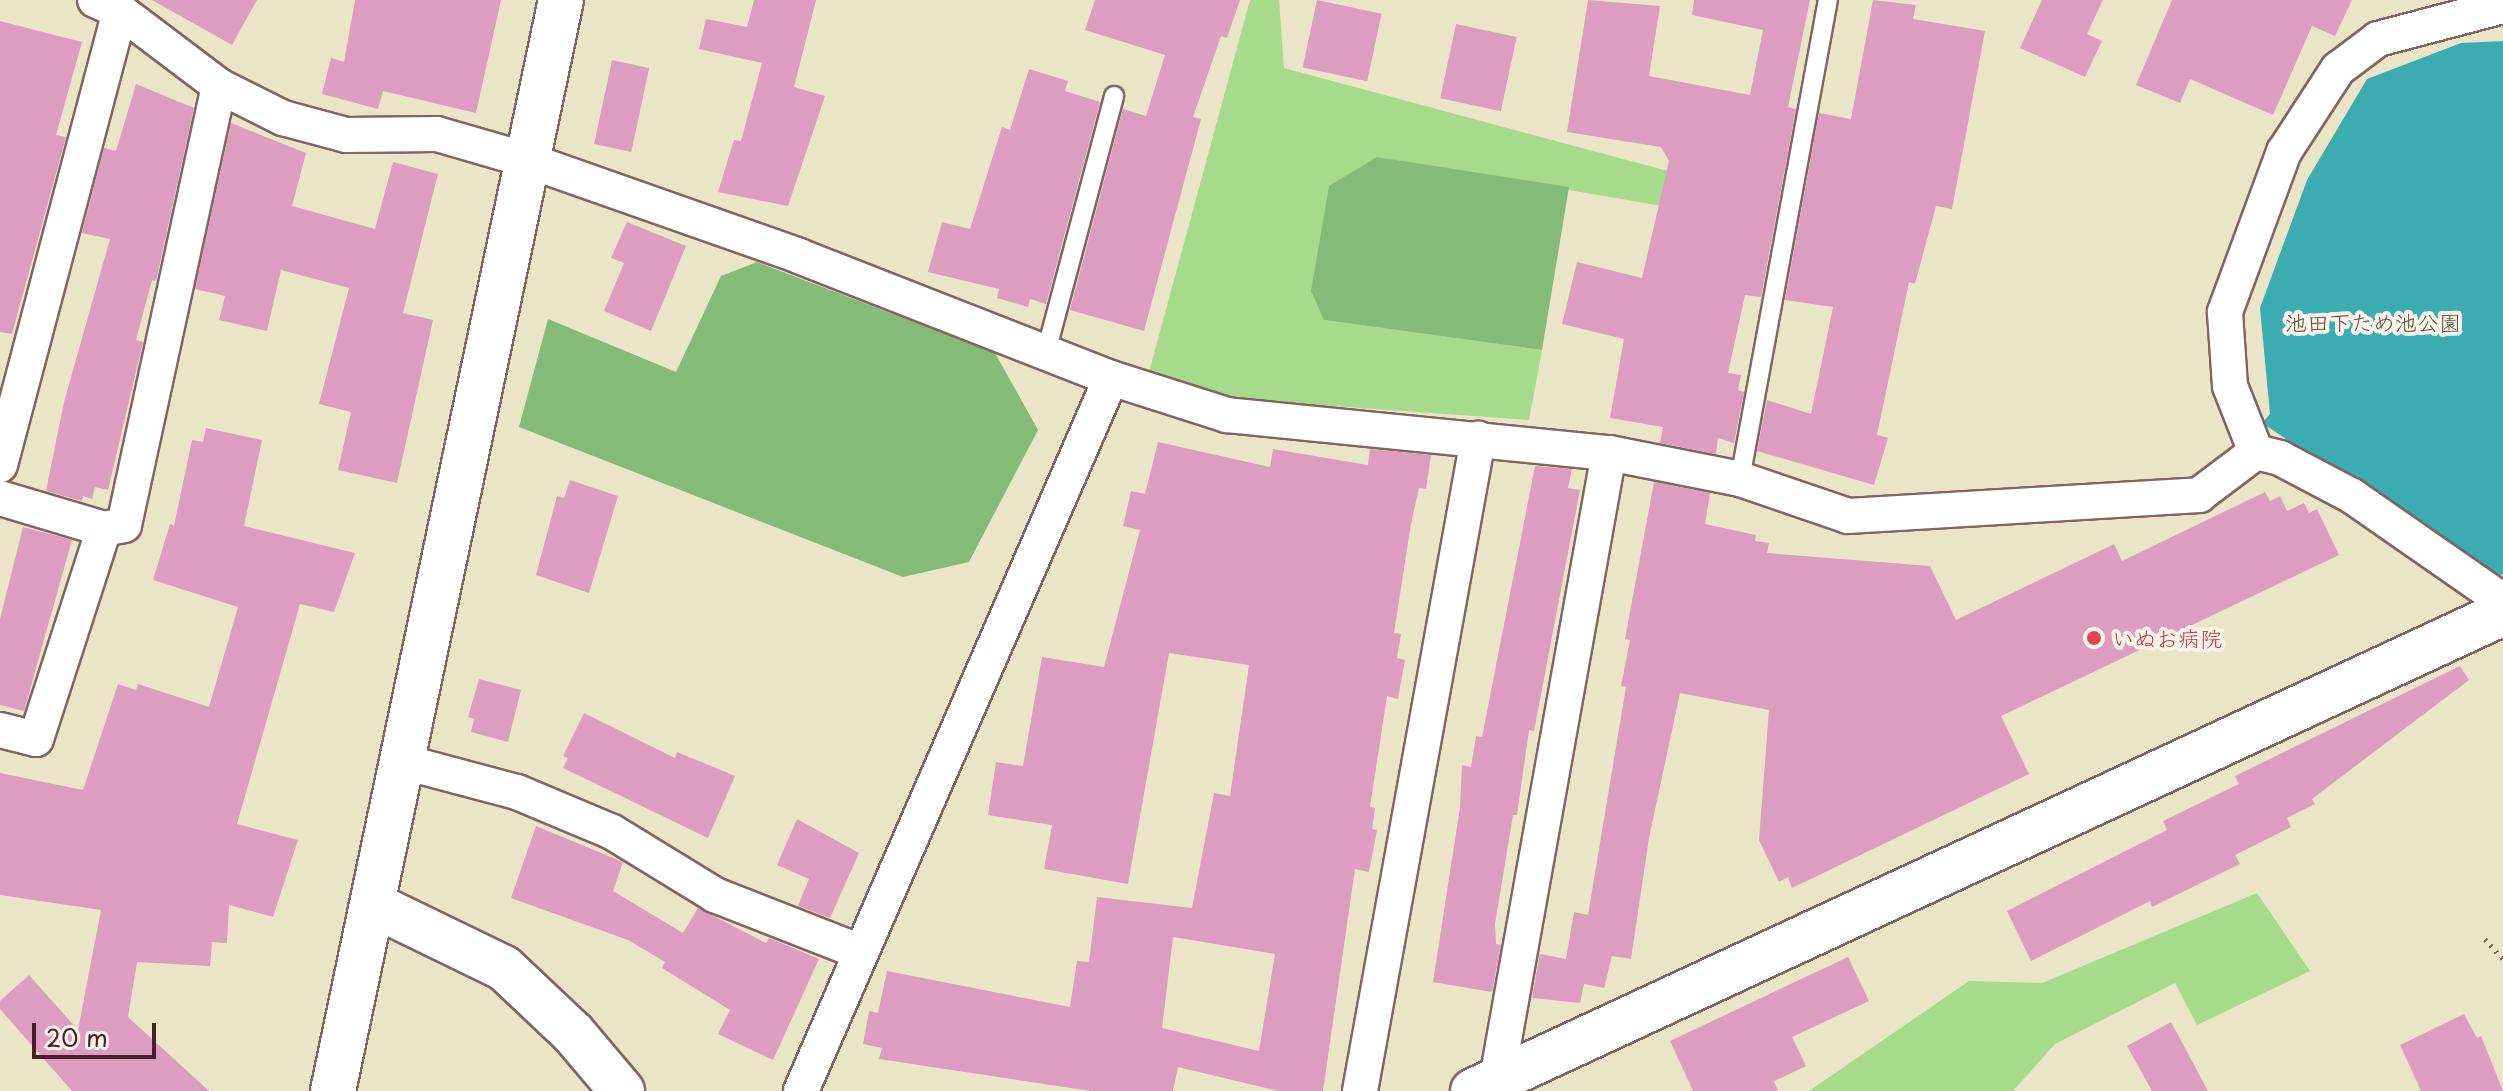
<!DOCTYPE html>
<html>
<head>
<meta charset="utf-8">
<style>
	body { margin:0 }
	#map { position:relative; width:2503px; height:1091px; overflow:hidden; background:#ebe5c7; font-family:"Playpen Sans","Klee One",sans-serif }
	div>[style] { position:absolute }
	.green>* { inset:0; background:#a6db8c }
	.forest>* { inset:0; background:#84bb78 }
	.water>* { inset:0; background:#3aacb2 }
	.building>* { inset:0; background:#dd9dc0; transform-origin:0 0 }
	.path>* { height:5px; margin-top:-2.5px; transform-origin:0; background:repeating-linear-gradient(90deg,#826462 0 2px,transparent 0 8px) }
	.roads { filter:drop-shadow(2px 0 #826462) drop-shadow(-2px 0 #826462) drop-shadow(0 2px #826462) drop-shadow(0 -2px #826462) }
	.lane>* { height:18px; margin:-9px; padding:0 9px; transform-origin:9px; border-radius:9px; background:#fff }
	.street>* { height:34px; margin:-17px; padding:0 17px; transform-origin:17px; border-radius:17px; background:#fff }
	.secondary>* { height:44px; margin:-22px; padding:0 22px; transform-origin:22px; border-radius:22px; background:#fff }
	.dots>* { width:22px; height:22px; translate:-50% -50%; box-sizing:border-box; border:4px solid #f7f3e8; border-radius:50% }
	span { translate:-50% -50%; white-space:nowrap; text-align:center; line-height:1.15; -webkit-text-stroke:8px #f7f3e8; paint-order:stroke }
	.park-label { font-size:22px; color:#614e43 }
	.health-label { font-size:22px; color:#be3a42 }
	.left { translate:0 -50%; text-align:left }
	.scale { position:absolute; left:32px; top:1023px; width:124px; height:36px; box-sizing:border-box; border:4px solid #4a1f2b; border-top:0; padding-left:10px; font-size:24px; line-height:28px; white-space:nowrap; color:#4a1f2b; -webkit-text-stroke:6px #f7f3e8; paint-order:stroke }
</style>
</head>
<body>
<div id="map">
	<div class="green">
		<div style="clip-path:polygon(1250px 0,1279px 0,1284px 68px,1776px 200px,1772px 225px,1377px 157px,1324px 320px,1542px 350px,1529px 420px,1221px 398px,1149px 372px)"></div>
		<div style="clip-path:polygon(2257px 893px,2310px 971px,2197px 1025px,2175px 983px,2055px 1044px,2013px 1091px,1809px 1091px,1969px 981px,2042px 983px)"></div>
	</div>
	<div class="forest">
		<div style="clip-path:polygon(1377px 157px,1569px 187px,1542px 350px,1324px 320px,1311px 291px,1329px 186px)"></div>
		<div style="clip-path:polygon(757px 262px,995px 353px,1038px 430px,969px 562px,903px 577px,519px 427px,548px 319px,676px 372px,721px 276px)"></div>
	</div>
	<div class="water">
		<div style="clip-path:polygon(2503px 41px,2503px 574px,2494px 578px,2262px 423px,2270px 414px,2260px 308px,2307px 180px,2367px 79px,2461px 43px)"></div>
	</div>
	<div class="building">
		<div style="clip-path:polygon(152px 0,257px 0,232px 45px)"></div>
		<div style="clip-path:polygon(355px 0,501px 0,476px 113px,383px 91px,378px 109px,322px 94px,331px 58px,344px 62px)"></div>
		<div style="clip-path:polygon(754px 0,816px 0,794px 87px,825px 96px,788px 206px,718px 192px,734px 140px,741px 141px,762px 63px,699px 49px,706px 19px,747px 27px)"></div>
		<div style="clip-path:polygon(1095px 0,1240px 0,1227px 38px,1221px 36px,1193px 117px,1201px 119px,1144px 331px,1070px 310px,1123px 109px,1146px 116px,1165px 55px,1085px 30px)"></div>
		<div style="left:1317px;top:0;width:66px;height:69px;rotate:12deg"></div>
		<div style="clip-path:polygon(1588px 0,1660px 6px,1649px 76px,1750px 95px,1763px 30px,1692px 15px,1694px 0,1810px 0,1788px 107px,1796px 109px,1761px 297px,1745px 295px,1728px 373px,1741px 375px,1738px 390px,1744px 392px,1734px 443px,1718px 438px,1716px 454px,1660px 443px,1663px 427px,1610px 418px,1624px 339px,1562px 324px,1577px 262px,1642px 278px,1669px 161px,1661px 147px,1567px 132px)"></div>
		<div style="clip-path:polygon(1873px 0,1916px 5px,1913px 19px,1985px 31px,1952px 209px,1936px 206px,1915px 284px,1909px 282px,1877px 435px,1888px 438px,1874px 485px,1757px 451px,1767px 400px,1811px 414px,1833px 307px,1785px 300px,1819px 113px,1851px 119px)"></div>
		<div style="clip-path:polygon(2042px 0,2103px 0,2087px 34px,2102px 41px,2085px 77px,2020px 48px)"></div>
		<div style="clip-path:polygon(2172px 0,2352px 0,2335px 36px,2312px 26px,2273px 115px,2190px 79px,2180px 103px,2136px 85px)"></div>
		<div style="clip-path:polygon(0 21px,82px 42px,56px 135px,66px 137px,12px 334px,0 332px)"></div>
		<div style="left:1456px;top:24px;width:62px;height:76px;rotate:12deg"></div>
		<div style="left:612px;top:60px;width:38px;height:86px;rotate:12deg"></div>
		<div style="clip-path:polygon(1029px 69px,1068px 81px,1065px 91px,1100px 102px,1046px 304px,1030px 299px,1028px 307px,997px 298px,999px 289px,928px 272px,942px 222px,970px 229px,1002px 127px,1010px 130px)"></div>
		<div style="clip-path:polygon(136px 84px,194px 108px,156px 281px,152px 280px,136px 340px,143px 342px,108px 490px,95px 487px,92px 499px,83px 496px,82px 501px,46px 491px,64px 402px,110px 239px,82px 233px,104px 148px,116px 151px)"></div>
		<div style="clip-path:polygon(231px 123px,306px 153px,292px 206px,375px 229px,393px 162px,438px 174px,403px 313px,433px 320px,397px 483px,338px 470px,351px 412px,319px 404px,349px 288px,281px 270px,267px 331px,219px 320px,225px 296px,195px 289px)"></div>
		<div style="clip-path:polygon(627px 222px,686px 246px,651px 331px,604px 311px,624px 263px,611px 258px)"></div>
		<div style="clip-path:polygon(206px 428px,262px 440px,244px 526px,355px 553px,334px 612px,300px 604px,237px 824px,298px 840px,273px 917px,229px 905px,227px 943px,212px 942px,210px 966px,137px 962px,128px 1017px,209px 1091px,72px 1091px,0 1009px,0 1001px,29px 975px,78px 1030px,101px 910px,0 895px,0 773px,83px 790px,118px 684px,136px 690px,138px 684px,209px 707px,238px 607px,153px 580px,170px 524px,174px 526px,192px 440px,203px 442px)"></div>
		<div style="clip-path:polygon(evenodd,1158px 442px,1270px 467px,1273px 449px,1368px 465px,1370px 449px,1431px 455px,1426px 489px,1419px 488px,1411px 524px,1394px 633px,1401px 634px,1397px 658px,1405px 660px,1398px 699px,1387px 696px,1370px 807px,1375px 808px,1372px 829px,1377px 830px,1369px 872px,1355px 869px,1323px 1091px,1278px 1091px,1178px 1067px,1173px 1091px,1090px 1091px,879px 1059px,882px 1048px,863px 1044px,869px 1011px,878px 1013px,887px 971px,1070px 1007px,1077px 961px,1089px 962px,1097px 897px,1192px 908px,1214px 793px,1230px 796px,1249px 665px,1169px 653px,1128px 884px,1044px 869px,1052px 825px,988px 815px,996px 762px,1023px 766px,1042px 657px,1104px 667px,1140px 530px,1123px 526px,1131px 491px,1145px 494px,1158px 442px,1173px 937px,1275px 954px,1259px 1051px,1162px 1028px,1173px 937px)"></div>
		<div style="clip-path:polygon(1535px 466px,1572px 469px,1568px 488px,1580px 490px,1534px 731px,1529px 730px,1517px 815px,1513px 815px,1495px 924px,1496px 944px,1501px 945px,1492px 992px,1433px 982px,1460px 807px,1462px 765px,1471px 767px,1476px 736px,1482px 737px)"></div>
		<div style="clip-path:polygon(570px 480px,618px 496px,589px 593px,536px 575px,557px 496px,564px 498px)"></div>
		<div style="clip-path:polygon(1654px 482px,1710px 493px,1705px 524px,1756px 535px,1755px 541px,1769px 543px,1767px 553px,1930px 566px,1956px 620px,2114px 544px,2122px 561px,2265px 492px,2270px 501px,2280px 496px,2287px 511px,2304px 503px,2309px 513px,2317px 509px,2339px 555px,2001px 716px,2029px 774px,1792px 888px,1788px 877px,1779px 882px,1759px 840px,1769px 710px,1680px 693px,1649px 838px,1631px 959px,1612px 956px,1604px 988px,1584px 984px,1580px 1003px,1532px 998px,1540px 954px,1566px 959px,1574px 912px,1588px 915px,1626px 687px,1621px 686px,1630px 640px,1625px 639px)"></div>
		<div style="clip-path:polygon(23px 527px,72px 540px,24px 711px,0 705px,0 619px)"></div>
		<div style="clip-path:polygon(2460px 666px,2469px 680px,2312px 799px,2315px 804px,2287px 818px,2291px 827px,2235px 855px,2240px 864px,2152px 907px,2150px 901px,2031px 961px,2007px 911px,2167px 830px,2163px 821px,2239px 784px,2235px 776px)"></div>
		<div style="clip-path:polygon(479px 679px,521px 690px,508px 742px,471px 732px,474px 719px,468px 717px)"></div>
		<div style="clip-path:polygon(584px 713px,675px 758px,677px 752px,735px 776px,708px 838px,563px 768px,568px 758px,563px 756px)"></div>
		<div style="clip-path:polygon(797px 819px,859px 853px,830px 918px,798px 906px,809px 879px,777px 865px)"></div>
		<div style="clip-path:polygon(536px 826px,623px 862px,613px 891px,683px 933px,698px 908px,766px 943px,769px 938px,819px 959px,773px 1060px,718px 1034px,730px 1010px,662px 968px,665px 962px,628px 940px,511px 898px)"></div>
		<div style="clip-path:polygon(1848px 957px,1869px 1001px,1792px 1037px,1806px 1066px,1774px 1081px,1778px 1091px,1693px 1091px,1670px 1041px)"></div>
		<div style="clip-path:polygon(2464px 1014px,2477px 1038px,2481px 1036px,2503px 1091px,2421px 1091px,2400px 1045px)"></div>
		<div style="clip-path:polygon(2171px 1022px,2208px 1091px,2152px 1091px,2127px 1046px)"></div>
	</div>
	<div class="path">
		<div style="left:2485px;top:939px;width:27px;rotate:48deg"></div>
	</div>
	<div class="roads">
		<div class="lane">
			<div style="left:1046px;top:352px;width:265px;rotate:-75.1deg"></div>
			<div style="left:1740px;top:479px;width:487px;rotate:-79.6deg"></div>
		</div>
		<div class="street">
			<div style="left:95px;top:0;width:27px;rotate:24deg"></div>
			<div style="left:120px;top:11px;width:124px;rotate:37.1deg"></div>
			<div style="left:219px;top:86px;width:72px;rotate:26.6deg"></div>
			<div style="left:283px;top:118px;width:65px;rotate:15.1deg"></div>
			<div style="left:346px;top:135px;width:91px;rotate:-0.6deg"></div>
			<div style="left:437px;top:134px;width:94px;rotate:16.1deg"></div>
			<div style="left:527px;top:160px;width:288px;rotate:19.4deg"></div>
			<div style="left:799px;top:256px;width:335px;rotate:21.4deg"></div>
			<div style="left:1111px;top:378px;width:122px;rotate:17.7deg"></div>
			<div style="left:1227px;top:415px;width:384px;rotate:5.7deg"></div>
			<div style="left:1609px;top:453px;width:134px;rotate:11.2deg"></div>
			<div style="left:1740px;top:479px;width:114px;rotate:18.9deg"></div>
			<div style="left:1848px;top:516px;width:352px;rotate:-3.4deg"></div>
			<div style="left:2199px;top:495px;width:71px;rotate:-37deg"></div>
			<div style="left:2256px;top:452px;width:25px;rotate:14deg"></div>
			<div style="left:2280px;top:458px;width:81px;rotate:27.8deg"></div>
			<div style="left:2352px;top:496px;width:184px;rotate:34.8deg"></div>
			<div style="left:2256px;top:452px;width:71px;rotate:-111.5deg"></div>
			<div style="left:2230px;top:386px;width:74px;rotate:-93.9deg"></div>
			<div style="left:2225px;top:312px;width:171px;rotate:-69.8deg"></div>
			<div style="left:2284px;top:152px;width:99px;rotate:-57deg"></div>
			<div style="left:2338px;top:69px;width:50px;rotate:-36.9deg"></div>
			<div style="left:2378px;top:39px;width:129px;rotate:-14.8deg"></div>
			<div style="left:0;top:465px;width:470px;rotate:-75.2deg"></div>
			<div style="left:0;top:498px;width:109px;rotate:16.6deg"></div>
			<div style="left:0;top:730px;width:37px;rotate:14deg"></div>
			<div style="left:36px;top:739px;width:221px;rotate:-72.1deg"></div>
			<div style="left:104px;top:529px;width:20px;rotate:-11deg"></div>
			<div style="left:124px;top:525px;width:449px;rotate:-77.8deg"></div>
			<div style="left:404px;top:762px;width:117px;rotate:14.9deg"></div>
			<div style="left:517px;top:792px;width:103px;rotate:22.8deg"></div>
			<div style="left:612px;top:832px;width:121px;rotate:31.5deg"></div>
			<div style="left:715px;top:895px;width:154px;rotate:21.4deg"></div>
			<div style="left:1497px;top:1079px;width:636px;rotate:-79.86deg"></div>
			<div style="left:801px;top:1091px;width:777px;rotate:-66.5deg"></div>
			<div style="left:1360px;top:1091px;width:663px;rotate:-79.74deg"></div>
		</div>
		<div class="secondary">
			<div style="left:374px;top:905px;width:144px;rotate:25.9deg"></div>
			<div style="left:504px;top:968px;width:95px;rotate:43.3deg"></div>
			<div style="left:573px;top:1033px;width:76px;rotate:49.8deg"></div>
			<div style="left:333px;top:1091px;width:1115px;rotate:-78.2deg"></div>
			<div style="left:1473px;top:1091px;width:1136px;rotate:-24.89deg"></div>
		</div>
	</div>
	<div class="dots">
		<div style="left:2094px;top:638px;background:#e0444e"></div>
	</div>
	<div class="park-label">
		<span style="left:2373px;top:322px">池田下ため池公園</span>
	</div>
	<div class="health-label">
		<span class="left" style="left:2112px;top:638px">いぬお病院</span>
	</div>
	<div class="scale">20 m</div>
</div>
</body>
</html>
